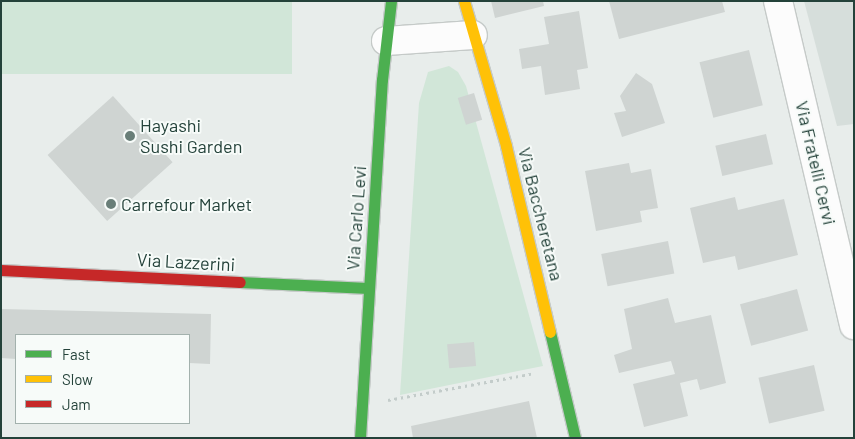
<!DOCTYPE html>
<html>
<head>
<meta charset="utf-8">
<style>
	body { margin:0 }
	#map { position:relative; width:855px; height:439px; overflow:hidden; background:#e8edeb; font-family:Barlow,sans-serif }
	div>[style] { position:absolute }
	.built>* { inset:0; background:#d6dedb }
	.green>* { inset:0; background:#d1e6d8; transform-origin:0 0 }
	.building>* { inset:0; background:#cfd4d2; transform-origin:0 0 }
	.path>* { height:3px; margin-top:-1.5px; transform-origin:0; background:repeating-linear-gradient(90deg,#c3ccca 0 2.5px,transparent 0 6.5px) }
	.roads { filter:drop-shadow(1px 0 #c5cac8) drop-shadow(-1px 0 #c5cac8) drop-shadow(0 1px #c5cac8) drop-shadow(0 -1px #c5cac8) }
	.street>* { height:28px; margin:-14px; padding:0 14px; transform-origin:14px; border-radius:14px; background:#fcfcfc }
	.fast>* { height:11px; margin:-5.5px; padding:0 5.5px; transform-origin:5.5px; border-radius:5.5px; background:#4caf50 }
	.slow>* { height:11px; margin:-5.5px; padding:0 5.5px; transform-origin:5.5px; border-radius:5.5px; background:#ffc107 }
	.jam>* { height:11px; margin:-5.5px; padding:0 5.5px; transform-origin:5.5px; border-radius:5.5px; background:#c62828 }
	.dots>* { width:14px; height:14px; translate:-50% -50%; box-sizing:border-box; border:2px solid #f7fbf9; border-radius:50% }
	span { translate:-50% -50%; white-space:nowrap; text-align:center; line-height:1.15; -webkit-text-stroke:4px #f7fbf9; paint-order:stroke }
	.poi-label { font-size:18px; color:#24423a }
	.left { translate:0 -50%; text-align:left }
	.street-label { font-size:18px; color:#24423a }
	.frame { position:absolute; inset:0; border:2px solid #24423a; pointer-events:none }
	.legend { position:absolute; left:15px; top:334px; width:175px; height:90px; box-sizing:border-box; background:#f7fbf9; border:1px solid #a3b1ad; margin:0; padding:6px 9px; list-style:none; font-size:15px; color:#24423a }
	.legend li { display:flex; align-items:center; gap:10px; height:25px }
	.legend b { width:25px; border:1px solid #a3b1ad }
</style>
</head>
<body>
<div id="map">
	<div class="built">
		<div style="clip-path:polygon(804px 1px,854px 1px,854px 124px,837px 126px)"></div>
	</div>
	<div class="green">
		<div style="left:1px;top:1px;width:291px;height:73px"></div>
		<div style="clip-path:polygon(449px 66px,458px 72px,466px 86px,543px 366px,400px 395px,419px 103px,428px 72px)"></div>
	</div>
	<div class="building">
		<div style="clip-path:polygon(491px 1px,543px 1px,544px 6px,495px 18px)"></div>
		<div style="clip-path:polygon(609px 1px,722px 1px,725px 12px,619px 39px)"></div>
		<div style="clip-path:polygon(579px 11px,588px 68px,577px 70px,580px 89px,545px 95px,541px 66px,522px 69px,519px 49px,549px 44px,544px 17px)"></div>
		<div style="left:749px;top:50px;width:57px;height:51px;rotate:76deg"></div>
		<div style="clip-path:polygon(636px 73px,652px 84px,665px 123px,622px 137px,614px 113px,626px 111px,620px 96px)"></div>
		<div style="left:474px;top:93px;width:28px;height:17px;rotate:73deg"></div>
		<div style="left:113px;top:96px;width:89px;height:88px;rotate:48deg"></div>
		<div style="left:766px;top:134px;width:31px;height:52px;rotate:77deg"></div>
		<div style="clip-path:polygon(629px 163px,631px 173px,651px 169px,658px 208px,640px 211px,642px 222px,596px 231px,585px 171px)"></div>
		<div style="clip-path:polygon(735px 197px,738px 210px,784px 199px,798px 255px,738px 270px,735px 256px,703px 263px,690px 208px)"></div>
		<div style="left:668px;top:241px;width:33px;height:68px;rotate:79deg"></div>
		<div style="left:797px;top:289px;width:43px;height:59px;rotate:75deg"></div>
		<div style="clip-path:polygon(668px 298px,675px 323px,711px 315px,726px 383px,700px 390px,697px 379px,680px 383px,688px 416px,644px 427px,633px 384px,675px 374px,671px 361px,619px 373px,614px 355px,632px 349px,624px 309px)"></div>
		<div style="clip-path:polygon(1px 309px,211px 314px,210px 364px,189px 363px,189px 335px,16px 335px,16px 359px,1px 358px)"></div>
		<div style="left:474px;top:342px;width:24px;height:27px;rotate:85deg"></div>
		<div style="left:814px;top:365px;width:47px;height:57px;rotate:77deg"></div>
		<div style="clip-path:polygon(529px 401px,537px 438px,413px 438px,411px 426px)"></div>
	</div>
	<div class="path">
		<div style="left:388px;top:400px;width:149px;rotate:-10.4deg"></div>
	</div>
	<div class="roads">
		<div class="street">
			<div style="left:778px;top:1px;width:333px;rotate:76.8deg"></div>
			<div style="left:386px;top:41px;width:87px;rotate:-3.9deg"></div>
		</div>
		<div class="fast">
			<div style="left:240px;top:282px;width:128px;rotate:2.7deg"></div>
			<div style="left:550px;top:332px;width:109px;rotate:76.7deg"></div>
			<div style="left:360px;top:438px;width:359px;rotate:-86.5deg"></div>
			<div style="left:382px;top:80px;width:80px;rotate:-83.5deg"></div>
		</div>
		<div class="slow">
			<div style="left:464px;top:1px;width:151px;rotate:73.8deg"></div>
			<div style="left:506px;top:146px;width:191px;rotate:76.7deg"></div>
		</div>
		<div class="jam">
			<div style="left:1px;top:270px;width:239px;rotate:2.9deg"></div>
		</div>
	</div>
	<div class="dots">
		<div style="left:130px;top:136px;background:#697e78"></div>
		<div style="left:111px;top:204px;background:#697e78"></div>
	</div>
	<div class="poi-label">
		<span class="left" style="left:140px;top:136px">Hayashi<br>Sushi Garden</span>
		<span class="left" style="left:121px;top:204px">Carrefour Market</span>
	</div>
	<div class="street-label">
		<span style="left:816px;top:163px;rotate:77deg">Via Fratelli Cervi</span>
		<span style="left:541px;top:214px;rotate:76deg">Via Baccheretana</span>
		<span style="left:356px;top:218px;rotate:-86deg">Via Carlo Levi</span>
		<span style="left:186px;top:262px;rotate:3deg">Via Lazzerini</span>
	</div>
	<div class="frame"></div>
	<ul class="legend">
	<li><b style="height:6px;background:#4caf50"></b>Fast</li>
	<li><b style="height:6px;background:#ffc107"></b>Slow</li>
	<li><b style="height:6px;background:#c62828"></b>Jam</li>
	</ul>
</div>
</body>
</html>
